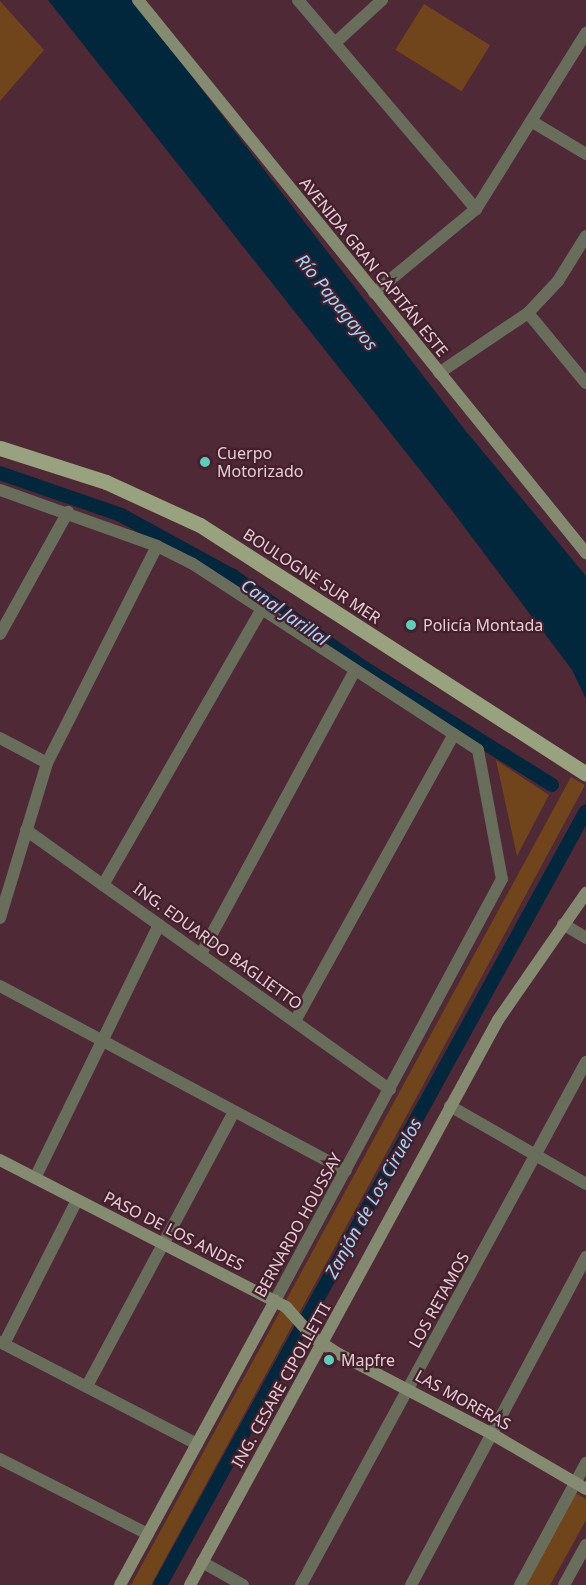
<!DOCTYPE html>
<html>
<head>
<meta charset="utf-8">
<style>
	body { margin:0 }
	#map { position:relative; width:586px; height:1585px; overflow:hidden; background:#4f2936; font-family:"Noto Sans",sans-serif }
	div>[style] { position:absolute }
	.green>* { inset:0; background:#71451c; transform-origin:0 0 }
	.water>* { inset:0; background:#01273d }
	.canal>* { height:14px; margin:-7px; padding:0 7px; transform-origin:7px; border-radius:7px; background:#01273d }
	.street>* { height:12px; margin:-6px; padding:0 6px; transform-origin:6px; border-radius:6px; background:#696d5c }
	.secondary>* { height:12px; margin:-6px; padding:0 6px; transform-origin:6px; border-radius:6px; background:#848b70 }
	.primary>* { height:15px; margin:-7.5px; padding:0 7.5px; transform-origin:7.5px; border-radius:7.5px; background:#99a27f }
	.dots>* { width:16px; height:16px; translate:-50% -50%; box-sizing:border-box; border:3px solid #441f2c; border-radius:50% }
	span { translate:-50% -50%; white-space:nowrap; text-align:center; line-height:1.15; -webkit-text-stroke:4.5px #441f2c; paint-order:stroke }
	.street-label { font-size:16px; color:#e6cdd4 }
	.poi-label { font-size:16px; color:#e6cdd4 }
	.left { translate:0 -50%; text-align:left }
	.water-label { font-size:18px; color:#a1d6fc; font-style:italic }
</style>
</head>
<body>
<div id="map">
	<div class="green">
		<div style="clip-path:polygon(0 1px,44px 50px,0 101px)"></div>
		<div style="left:424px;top:4px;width:78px;height:54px;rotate:32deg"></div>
		<div style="clip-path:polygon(496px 760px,549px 795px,517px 856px)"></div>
		<div style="clip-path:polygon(571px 777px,585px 785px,414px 1102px,151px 1585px,131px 1585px)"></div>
		<div style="clip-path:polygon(575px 1493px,586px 1499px,586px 1520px,550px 1585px,524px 1585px)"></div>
	</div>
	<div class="water">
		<div style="clip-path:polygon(48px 0,133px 0,465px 430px,586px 576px,586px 699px,572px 670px,450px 508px)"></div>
	</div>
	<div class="canal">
		<div style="left:0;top:473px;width:128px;rotate:19.1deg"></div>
		<div style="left:121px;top:515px;width:128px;rotate:28.6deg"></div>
		<div style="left:233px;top:576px;width:156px;rotate:35.1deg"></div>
		<div style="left:361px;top:666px;width:225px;rotate:31.9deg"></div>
		<div style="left:160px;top:1585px;width:883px;rotate:-61.17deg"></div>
	</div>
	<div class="street">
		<div style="left:298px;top:0;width:275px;rotate:49.6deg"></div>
		<div style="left:335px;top:43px;width:64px;rotate:-42.5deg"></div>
		<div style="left:531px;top:121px;width:64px;rotate:31deg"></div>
		<div style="left:374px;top:293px;width:132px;rotate:-39.5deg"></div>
		<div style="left:476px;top:209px;width:208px;rotate:-58deg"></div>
		<div style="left:528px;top:313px;width:91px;rotate:50.4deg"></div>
		<div style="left:439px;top:373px;width:107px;rotate:-34deg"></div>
		<div style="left:528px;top:313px;width:44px;rotate:-46.8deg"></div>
		<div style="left:558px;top:281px;width:53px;rotate:-58.1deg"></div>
		<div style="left:0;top:490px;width:167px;rotate:19.6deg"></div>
		<div style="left:157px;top:546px;width:40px;rotate:26.6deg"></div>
		<div style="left:193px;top:564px;width:340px;rotate:33.1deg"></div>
		<div style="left:478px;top:750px;width:131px;rotate:79.5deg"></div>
		<div style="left:502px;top:879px;width:479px;rotate:118.3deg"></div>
		<div style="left:0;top:634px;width:140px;rotate:-60.9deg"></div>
		<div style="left:0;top:738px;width:53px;rotate:28deg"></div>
		<div style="left:26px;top:830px;width:447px;rotate:35.5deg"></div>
		<div style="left:103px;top:885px;width:319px;rotate:-60.1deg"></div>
		<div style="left:0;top:918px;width:162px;rotate:-73.1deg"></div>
		<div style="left:47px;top:763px;width:243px;rotate:-63.1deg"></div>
		<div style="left:563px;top:924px;width:27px;rotate:31deg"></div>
		<div style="left:201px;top:954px;width:323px;rotate:-61.5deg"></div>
		<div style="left:0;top:986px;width:392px;rotate:28.1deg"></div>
		<div style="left:295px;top:1021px;width:328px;rotate:-61deg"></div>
		<div style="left:450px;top:1106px;width:157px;rotate:29.8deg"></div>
		<div style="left:35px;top:1178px;width:282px;rotate:-63.9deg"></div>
		<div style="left:0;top:1342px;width:222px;rotate:27.4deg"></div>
		<div style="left:4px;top:1344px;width:161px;rotate:-63.1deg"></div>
		<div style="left:87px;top:1386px;width:311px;rotate:-61.8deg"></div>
		<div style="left:0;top:1459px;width:166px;rotate:26.9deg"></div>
		<div style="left:202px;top:1562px;width:47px;rotate:29.3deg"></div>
		<div style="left:301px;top:1585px;width:596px;rotate:-61.41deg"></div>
		<div style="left:411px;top:1585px;width:372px;rotate:-61.9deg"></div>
		<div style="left:520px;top:1585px;width:139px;rotate:-61.6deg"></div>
		<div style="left:564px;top:1585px;width:46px;rotate:-61.2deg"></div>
	</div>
	<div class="secondary">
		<div style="left:138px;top:0;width:712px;rotate:50.99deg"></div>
		<div style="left:0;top:1160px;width:322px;rotate:27.2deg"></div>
		<div style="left:286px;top:1307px;width:42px;rotate:47.9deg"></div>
		<div style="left:314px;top:1338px;width:30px;rotate:33deg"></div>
		<div style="left:339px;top:1354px;width:173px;rotate:27.6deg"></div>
		<div style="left:492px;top:1434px;width:109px;rotate:30.3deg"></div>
		<div style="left:120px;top:1585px;width:324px;rotate:-61.4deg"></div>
		<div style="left:190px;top:1585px;width:643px;rotate:-61.4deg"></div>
		<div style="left:498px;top:1020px;width:155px;rotate:-55.3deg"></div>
	</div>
	<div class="primary">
		<div style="left:0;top:448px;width:111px;rotate:17.8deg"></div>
		<div style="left:106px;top:482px;width:103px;rotate:24.6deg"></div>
		<div style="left:200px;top:525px;width:459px;rotate:32.8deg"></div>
	</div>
	<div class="dots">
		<div style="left:205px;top:462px;background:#5cceba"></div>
		<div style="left:411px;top:625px;background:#5cceba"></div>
		<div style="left:329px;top:1360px;background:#5cceba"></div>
	</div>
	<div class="street-label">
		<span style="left:374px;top:267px;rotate:51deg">AVENIDA GRAN CAPITÁN ESTE</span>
		<span style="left:312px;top:576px;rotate:33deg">BOULOGNE SUR MER</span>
		<span style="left:218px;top:946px;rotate:36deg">ING. EDUARDO BAGLIETTO</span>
		<span style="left:298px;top:1225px;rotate:-61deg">BERNARDO HOUSSAY</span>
		<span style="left:174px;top:1231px;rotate:27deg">PASO DE LOS ANDES</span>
		<span style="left:439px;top:1300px;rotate:-61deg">LOS RETAMOS</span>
		<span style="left:281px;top:1385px;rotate:-61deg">ING. CESARE CIPOLLETTI</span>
		<span style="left:463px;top:1400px;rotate:29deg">LAS MORERAS</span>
	</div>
	<div class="poi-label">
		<span class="left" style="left:217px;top:462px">Cuerpo<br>Motorizado</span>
		<span class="left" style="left:423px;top:625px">Policía Montada</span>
		<span class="left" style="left:341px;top:1360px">Mapfre</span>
	</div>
	<div class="water-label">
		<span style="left:337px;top:302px;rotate:51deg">Río Papagayos</span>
		<span style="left:285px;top:612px;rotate:35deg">Canal Jarillal</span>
		<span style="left:373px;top:1198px;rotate:-61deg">Zanjón de Los Ciruelos</span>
	</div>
</div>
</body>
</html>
